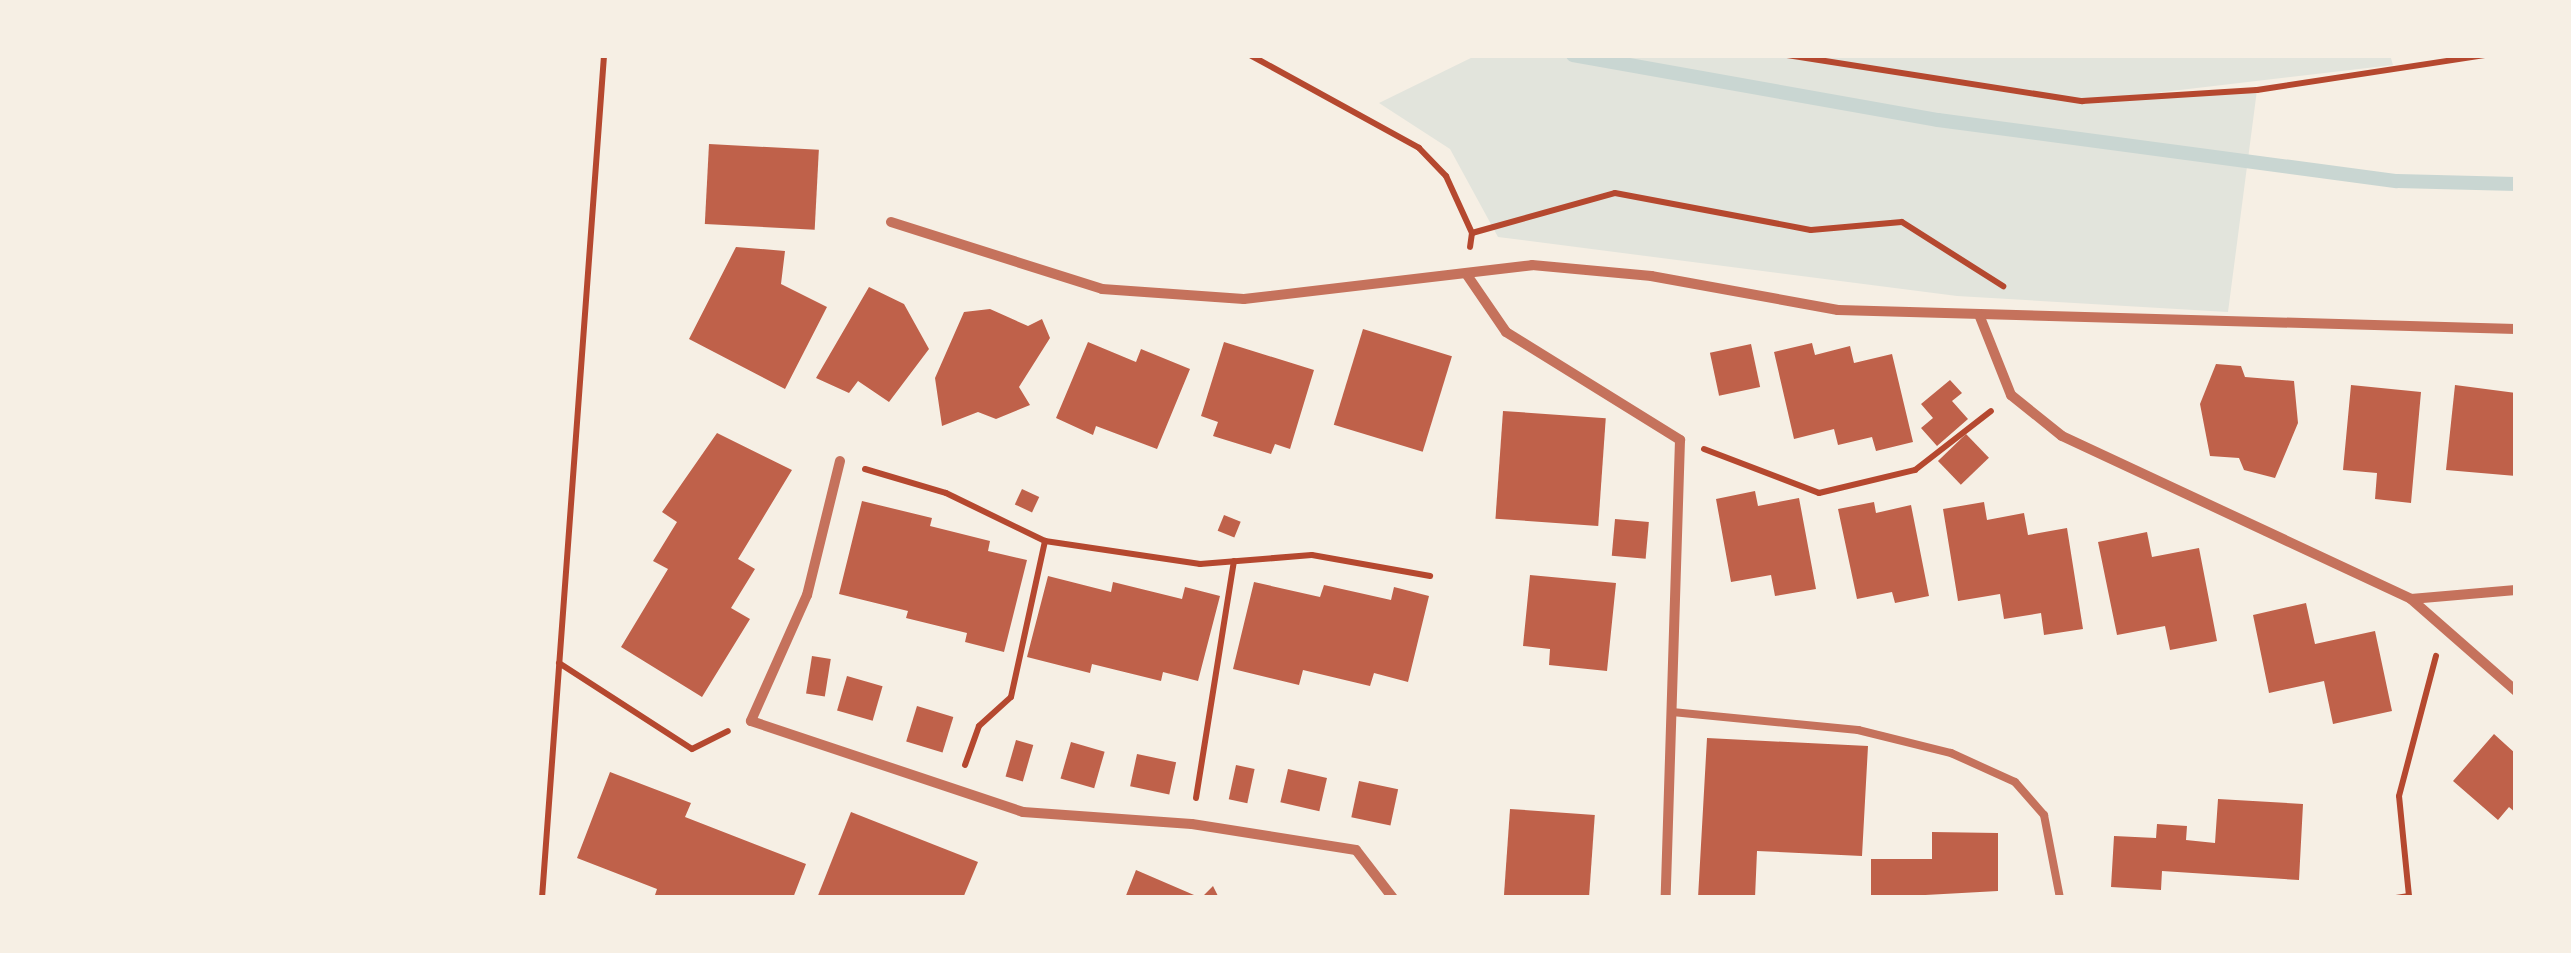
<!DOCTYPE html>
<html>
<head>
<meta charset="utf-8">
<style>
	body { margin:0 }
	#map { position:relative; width:2571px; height:953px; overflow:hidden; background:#f6efe4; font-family:"IBM Plex Sans",sans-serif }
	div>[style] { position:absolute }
	.green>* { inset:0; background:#e2e4dc }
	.stream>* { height:14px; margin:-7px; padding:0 7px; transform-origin:7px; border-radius:7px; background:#c9d6d2 }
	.building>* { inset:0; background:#bf614a; transform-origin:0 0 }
	.path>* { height:6px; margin:-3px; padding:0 3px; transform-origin:3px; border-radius:3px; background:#b5482f }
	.service>* { height:8px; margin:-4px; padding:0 4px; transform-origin:4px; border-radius:4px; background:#c5725c }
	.minor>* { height:10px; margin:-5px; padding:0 5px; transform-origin:5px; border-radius:5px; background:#c5725c }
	span { translate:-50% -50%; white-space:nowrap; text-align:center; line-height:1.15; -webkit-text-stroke:10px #f6efe4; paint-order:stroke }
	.frame { position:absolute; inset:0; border:58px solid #f6efe4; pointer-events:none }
</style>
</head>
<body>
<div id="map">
	<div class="green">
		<div style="clip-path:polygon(1477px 55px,2390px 55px,2393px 65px,2112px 98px,2257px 90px,2228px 312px,1957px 296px,1498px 237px,1450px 149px,1379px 103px)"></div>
	</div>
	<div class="stream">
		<div style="left:1573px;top:55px;width:371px;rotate:10.1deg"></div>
		<div style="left:1938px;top:120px;width:463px;rotate:7.6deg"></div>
		<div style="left:2397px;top:181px;width:119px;rotate:1.4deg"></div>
	</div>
	<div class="building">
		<div style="left:709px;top:144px;width:110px;height:80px;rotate:3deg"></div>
		<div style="clip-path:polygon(736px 247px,785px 251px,781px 284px,827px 307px,785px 389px,689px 339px)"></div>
		<div style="clip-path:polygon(869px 287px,904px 304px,929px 349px,889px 402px,858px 381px,849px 393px,816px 378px)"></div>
		<div style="clip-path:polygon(990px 309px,1028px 326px,1042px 319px,1050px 338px,1019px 387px,1030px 405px,996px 419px,978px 412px,942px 426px,935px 378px,964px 312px)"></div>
		<div style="left:1363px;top:329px;width:93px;height:100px;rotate:17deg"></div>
		<div style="clip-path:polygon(1088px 342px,1136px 362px,1141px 349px,1190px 369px,1157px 449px,1096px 426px,1093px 435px,1056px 418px)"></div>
		<div style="clip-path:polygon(1224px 342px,1314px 370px,1290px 449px,1275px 444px,1271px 454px,1213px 436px,1218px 422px,1201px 416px)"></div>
		<div style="clip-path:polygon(1812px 343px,1815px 355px,1850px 346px,1854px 363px,1892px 354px,1913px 442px,1876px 451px,1872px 437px,1838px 445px,1834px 429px,1794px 439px,1774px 352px)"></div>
		<div style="left:1751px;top:344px;width:44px;height:42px;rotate:78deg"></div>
		<div style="clip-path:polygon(2216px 364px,2241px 366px,2245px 377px,2294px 381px,2298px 423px,2275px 478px,2244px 470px,2239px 458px,2210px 456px,2200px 404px)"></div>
		<div style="clip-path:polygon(1950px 380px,1962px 393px,1952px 401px,1968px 419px,1937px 446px,1921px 428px,1933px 418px,1921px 404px)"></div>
		<div style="clip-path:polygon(2351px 385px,2421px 392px,2411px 503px,2375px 499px,2377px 473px,2343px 470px)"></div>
		<div style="clip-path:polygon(2455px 385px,2516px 393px,2516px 476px,2446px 470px)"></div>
		<div style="left:1503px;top:411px;width:103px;height:108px;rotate:4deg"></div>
		<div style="clip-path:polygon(717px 433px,792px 470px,738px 559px,755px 569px,731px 608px,750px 619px,702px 697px,621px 647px,668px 569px,653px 561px,677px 522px,662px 512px)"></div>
		<div style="left:1966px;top:434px;width:33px;height:39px;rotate:46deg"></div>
		<div style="left:1022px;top:489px;width:19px;height:17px;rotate:25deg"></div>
		<div style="clip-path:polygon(1755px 491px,1758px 506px,1799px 498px,1816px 589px,1775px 596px,1771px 575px,1731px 582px,1716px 499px)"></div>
		<div style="clip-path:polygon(862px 501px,932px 518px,930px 526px,990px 541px,988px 551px,1027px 560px,1004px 652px,965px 642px,967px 633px,906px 618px,908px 611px,839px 594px)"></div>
		<div style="clip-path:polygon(1874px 502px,1876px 513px,1911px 505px,1929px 596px,1895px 603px,1892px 592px,1857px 599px,1838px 509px)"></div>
		<div style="clip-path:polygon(1984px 502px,1987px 520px,2024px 513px,2028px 535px,2067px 528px,2083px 629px,2044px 635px,2041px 613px,2004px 619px,2000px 594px,1958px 601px,1943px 509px)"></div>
		<div style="left:1224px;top:515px;width:18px;height:17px;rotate:22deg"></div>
		<div style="left:1615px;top:519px;width:34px;height:37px;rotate:5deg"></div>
		<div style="clip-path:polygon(2147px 532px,2152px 557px,2199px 548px,2217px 641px,2170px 650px,2165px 626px,2117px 635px,2098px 542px)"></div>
		<div style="clip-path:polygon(1530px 575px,1616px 583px,1607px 671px,1549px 665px,1550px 649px,1523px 646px)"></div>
		<div style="clip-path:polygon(1048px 576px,1111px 592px,1113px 582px,1182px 599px,1185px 587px,1220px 596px,1198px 681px,1163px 672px,1161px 681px,1092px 664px,1090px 673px,1027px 657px)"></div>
		<div style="clip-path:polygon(1254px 582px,1320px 597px,1324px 585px,1391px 600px,1394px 587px,1429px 596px,1408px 682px,1374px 673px,1370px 686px,1303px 670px,1299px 685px,1233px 669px)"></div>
		<div style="clip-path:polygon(2306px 603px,2315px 644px,2375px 631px,2392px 711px,2333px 724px,2324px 681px,2269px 693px,2253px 615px)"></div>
		<div style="left:812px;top:656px;width:19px;height:38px;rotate:9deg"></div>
		<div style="left:847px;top:676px;width:37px;height:36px;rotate:16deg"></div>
		<div style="left:917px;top:706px;width:38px;height:37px;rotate:17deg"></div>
		<div style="clip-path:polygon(2494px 734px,2516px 754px,2516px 813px,2509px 807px,2498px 820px,2453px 781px)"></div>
		<div style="clip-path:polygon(1707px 738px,1868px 746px,1862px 856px,1757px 851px,1755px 898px,1698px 898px)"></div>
		<div style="left:1016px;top:740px;width:18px;height:38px;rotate:16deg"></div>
		<div style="left:1071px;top:742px;width:35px;height:38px;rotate:16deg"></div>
		<div style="left:1137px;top:754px;width:40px;height:33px;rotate:12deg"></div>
		<div style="left:1236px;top:765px;width:19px;height:35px;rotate:12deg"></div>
		<div style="left:1288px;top:769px;width:40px;height:34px;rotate:13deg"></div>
		<div style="clip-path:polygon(610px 772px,691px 803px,685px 817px,806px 864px,793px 898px,654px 898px,657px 889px,577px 858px)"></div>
		<div style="left:1359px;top:781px;width:40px;height:37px;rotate:12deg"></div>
		<div style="clip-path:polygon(2218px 799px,2303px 804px,2299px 880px,2162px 871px,2161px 890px,2111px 887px,2114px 836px,2156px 838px,2157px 824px,2187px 826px,2186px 840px,2215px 843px)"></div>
		<div style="left:1510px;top:809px;width:85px;height:89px;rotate:4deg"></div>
		<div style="clip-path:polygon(851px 812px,978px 862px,963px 898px,817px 898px)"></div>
		<div style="clip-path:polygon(1932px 832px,1998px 833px,1998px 891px,1871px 898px,1871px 859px,1932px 859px)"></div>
		<div style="clip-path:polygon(1136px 870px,1201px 898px,1213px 886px,1219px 898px,1125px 898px)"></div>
	</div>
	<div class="path">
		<div style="left:1250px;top:55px;width:193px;rotate:28.8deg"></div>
		<div style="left:1419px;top:148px;width:39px;rotate:46deg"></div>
		<div style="left:1446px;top:176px;width:63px;rotate:65.5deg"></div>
		<div style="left:1472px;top:233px;width:14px;rotate:98deg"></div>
		<div style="left:1787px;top:55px;width:299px;rotate:8.9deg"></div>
		<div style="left:2082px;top:101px;width:175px;rotate:-3.6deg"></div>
		<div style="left:2257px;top:90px;width:232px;rotate:-8.7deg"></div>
		<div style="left:1472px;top:233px;width:148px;rotate:-15.6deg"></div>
		<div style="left:1615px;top:193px;width:199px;rotate:10.7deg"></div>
		<div style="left:1811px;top:230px;width:91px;rotate:-5deg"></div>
		<div style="left:1902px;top:222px;width:120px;rotate:32.4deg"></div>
		<div style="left:1704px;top:449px;width:123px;rotate:20.9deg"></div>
		<div style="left:1819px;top:493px;width:99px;rotate:-13.5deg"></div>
		<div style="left:1915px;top:470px;width:96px;rotate:-37.8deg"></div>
		<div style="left:865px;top:469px;width:84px;rotate:16.5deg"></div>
		<div style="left:946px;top:493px;width:110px;rotate:25.9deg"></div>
		<div style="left:1045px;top:541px;width:157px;rotate:8.4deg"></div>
		<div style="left:1200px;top:564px;width:112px;rotate:-4.6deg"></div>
		<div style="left:1312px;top:555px;width:120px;rotate:10.1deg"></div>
		<div style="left:559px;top:663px;width:158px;rotate:32.9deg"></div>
		<div style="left:692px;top:749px;width:40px;rotate:-26.6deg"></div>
		<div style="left:965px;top:765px;width:41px;rotate:-70.3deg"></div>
		<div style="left:979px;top:726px;width:43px;rotate:-42.2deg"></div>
		<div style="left:1011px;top:697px;width:160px;rotate:-77.7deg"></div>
		<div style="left:1196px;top:798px;width:240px;rotate:-80.9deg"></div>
		<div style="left:542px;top:898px;width:845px;rotate:-85.79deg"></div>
		<div style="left:2396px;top:898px;width:13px;rotate:-9deg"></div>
		<div style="left:2409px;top:896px;width:100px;rotate:-95.7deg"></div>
		<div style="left:2399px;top:796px;width:145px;rotate:-75.2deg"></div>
	</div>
	<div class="service">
		<div style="left:1672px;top:712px;width:187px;rotate:5.5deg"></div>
		<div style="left:1858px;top:730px;width:96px;rotate:13.9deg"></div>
		<div style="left:1951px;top:753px;width:70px;rotate:24.4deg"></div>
		<div style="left:2015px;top:782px;width:44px;rotate:48.7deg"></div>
		<div style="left:2044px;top:815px;width:85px;rotate:79.1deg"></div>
	</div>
	<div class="minor">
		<div style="left:891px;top:222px;width:221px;rotate:17.6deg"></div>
		<div style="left:1102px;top:289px;width:142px;rotate:4deg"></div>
		<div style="left:1244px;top:299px;width:290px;rotate:-6.7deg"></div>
		<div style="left:1532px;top:265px;width:120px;rotate:5.3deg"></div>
		<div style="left:1651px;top:276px;width:190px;rotate:10.3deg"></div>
		<div style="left:1838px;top:310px;width:678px;rotate:1.61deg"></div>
		<div style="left:1467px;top:275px;width:69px;rotate:55.6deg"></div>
		<div style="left:1506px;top:332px;width:205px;rotate:31.8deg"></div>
		<div style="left:1680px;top:440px;width:458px;rotate:91.8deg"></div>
		<div style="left:1980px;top:317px;width:84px;rotate:68.3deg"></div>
		<div style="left:2011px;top:395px;width:65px;rotate:38.8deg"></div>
		<div style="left:2062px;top:436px;width:385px;rotate:25deg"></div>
		<div style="left:2411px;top:599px;width:140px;rotate:41.2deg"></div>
		<div style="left:840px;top:461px;width:138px;rotate:103.8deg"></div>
		<div style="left:807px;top:595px;width:138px;rotate:114deg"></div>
		<div style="left:751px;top:721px;width:287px;rotate:18.5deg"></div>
		<div style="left:1023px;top:812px;width:169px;rotate:4.1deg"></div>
		<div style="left:1192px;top:824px;width:166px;rotate:9deg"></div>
		<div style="left:1356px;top:850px;width:61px;rotate:52.4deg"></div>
		<div style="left:2411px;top:599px;width:105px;rotate:-4.9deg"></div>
	</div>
	<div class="frame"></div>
</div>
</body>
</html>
